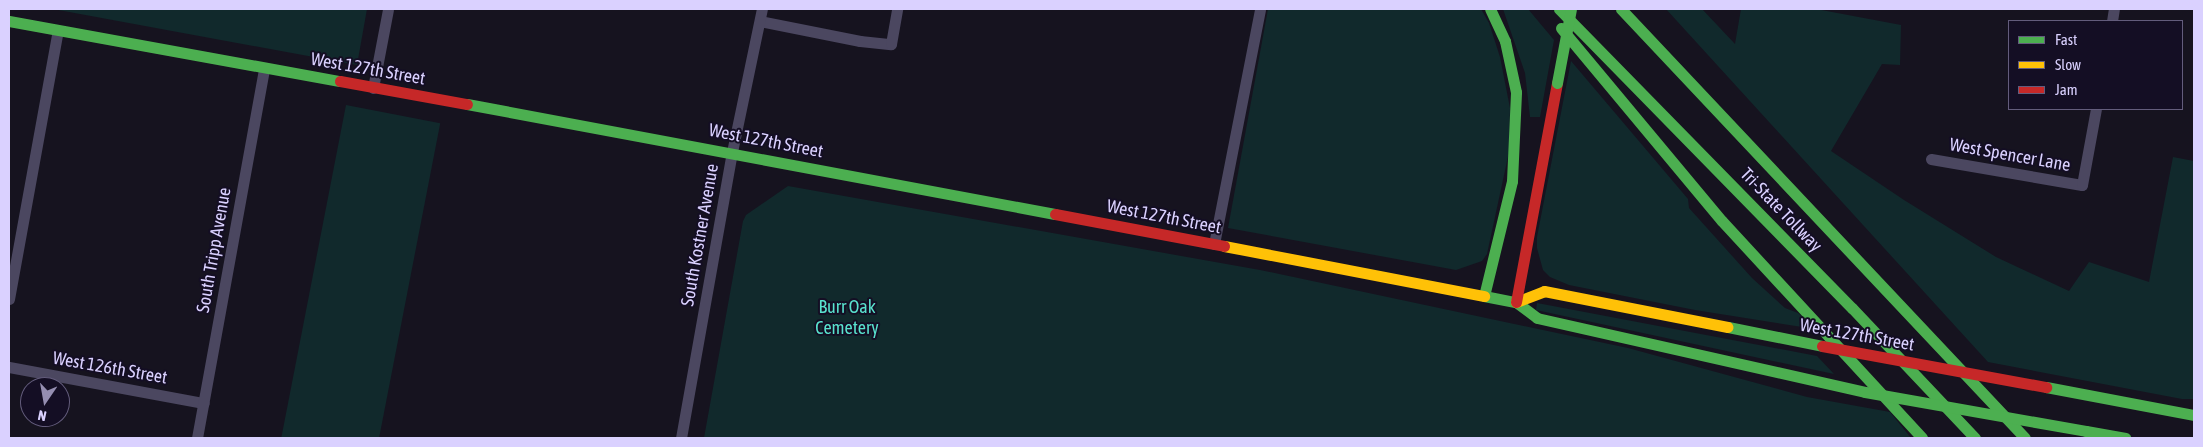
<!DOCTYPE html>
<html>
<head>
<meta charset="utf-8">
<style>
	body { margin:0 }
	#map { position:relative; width:2203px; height:447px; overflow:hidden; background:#16131f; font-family:"Asap Condensed",sans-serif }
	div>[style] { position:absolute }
	.green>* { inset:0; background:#11292c; transform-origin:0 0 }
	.street>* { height:11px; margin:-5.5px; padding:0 5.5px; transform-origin:5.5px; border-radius:5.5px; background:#4b4760 }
	.fast>* { height:11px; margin:-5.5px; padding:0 5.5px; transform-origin:5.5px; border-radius:5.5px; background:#4caf50 }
	.slow>* { height:11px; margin:-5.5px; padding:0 5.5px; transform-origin:5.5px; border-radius:5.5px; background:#ffc107 }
	.jam>* { height:11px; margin:-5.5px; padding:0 5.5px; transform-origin:5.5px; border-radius:5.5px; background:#c62828 }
	.fast-bridge>* { height:11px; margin:-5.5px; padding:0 5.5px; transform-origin:5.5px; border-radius:5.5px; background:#4caf50 }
	.jam-bridge>* { height:11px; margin:-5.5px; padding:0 5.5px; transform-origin:5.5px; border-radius:5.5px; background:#c62828 }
	span { translate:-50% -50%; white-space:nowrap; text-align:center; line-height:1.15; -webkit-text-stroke:4px #140e24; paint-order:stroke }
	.street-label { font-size:18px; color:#dad1ff }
	.park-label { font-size:18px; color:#59e3ce }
	.frame { position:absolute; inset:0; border:10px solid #dad1ff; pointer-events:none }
	.legend { position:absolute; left:2008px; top:20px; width:175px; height:90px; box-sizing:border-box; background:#140e24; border:1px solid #635c7c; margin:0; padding:6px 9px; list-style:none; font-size:15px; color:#dad1ff }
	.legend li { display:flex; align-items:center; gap:10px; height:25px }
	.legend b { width:25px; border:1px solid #635c7c }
	.north { position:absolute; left:20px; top:377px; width:50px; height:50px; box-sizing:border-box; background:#140e24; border:1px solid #635c7c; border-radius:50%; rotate:192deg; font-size:14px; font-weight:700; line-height:20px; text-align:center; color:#dad1ff }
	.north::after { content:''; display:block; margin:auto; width:18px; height:22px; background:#958eb1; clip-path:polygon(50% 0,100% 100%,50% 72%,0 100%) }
</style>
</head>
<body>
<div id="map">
	<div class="green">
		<div style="clip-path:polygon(53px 9px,367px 9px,357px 65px)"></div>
		<div style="clip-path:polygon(1268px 9px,1481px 9px,1489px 23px,1500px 57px,1510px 108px,1509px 152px,1487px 254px,1482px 261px,1456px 270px,1228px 228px)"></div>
		<div style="clip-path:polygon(1503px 9px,1528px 9px,1554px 40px,1540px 117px,1530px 117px,1525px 73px)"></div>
		<div style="clip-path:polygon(1666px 9px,1702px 9px,1735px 44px,1741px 9px,1816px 9px,1901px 25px,1900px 65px,1882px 64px,1831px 151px,1904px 200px,1996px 257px,2069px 291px,2089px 262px,2149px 282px,2173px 157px,2194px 161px,2194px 399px,2182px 399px,1988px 362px)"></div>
		<div style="clip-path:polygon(1571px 61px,1688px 199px,1689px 208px,1752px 278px,1785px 308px,1798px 313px,1815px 329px,1695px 310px,1569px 285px,1550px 277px,1543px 270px,1537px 248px,1537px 237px)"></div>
		<div style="left:346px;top:105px;width:96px;height:339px;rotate:11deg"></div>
		<div style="clip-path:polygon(788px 186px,1260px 270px,1628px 348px,1807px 397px,1890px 412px,1911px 438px,704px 438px,743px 221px,746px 215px)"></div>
		<div style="clip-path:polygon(1537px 303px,1817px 356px,1834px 374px,1536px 310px)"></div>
	</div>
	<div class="street">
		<div style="left:760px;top:21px;width:102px;rotate:11.3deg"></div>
		<div style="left:860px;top:41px;width:31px;rotate:6deg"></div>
		<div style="left:891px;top:44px;width:36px;rotate:-80deg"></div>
		<div style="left:2112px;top:21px;width:12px;rotate:-81deg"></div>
		<div style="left:373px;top:88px;width:80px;rotate:-79.2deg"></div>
		<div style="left:1931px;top:159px;width:153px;rotate:9.8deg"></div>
		<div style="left:2082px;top:185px;width:77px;rotate:-79.6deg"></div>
		<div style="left:1214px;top:244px;width:239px;rotate:-78.9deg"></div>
		<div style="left:9px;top:299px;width:273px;rotate:-79.7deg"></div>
		<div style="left:9px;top:367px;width:198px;rotate:10.5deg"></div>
		<div style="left:197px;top:438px;width:376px;rotate:-79.7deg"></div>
		<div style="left:681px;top:438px;width:291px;rotate:-79.9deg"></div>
		<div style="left:732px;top:152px;width:146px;rotate:-78.2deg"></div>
	</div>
	<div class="fast">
		<div style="left:1559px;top:9px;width:419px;rotate:45.6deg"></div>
		<div style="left:1852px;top:308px;width:179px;rotate:46.6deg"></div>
		<div style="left:1621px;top:9px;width:589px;rotate:46.72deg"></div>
		<div style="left:9px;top:21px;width:336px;rotate:10.3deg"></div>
		<div style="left:1561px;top:28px;width:251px;rotate:50.2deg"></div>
		<div style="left:1722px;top:221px;width:295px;rotate:47.3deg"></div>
		<div style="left:467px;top:104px;width:598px;rotate:10.6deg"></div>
		<div style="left:1484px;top:296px;width:33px;rotate:11deg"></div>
		<div style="left:1516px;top:302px;width:26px;rotate:37deg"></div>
		<div style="left:1537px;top:318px;width:336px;rotate:12.7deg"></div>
		<div style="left:1484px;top:296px;width:118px;rotate:-76.3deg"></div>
		<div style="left:1512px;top:181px;width:89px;rotate:-87.4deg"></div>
		<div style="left:1516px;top:92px;width:52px;rotate:-102.2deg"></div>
		<div style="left:1505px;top:41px;width:35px;rotate:-115deg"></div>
		<div style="left:1728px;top:327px;width:96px;rotate:11.4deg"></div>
		<div style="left:2046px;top:387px;width:151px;rotate:10.7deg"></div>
		<div style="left:2086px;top:431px;width:40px;rotate:10deg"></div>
	</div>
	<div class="slow">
		<div style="left:1224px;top:246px;width:265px;rotate:10.9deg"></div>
		<div style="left:1516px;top:302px;width:30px;rotate:-21deg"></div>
		<div style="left:1544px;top:291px;width:187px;rotate:11.1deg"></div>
	</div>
	<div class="jam">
		<div style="left:340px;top:81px;width:129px;rotate:10.3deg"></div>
		<div style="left:1055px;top:214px;width:172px;rotate:10.7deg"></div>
		<div style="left:1516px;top:302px;width:223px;rotate:-79.4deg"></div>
	</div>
	<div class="fast-bridge">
		<div style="left:1557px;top:83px;width:75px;rotate:-79.3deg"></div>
		<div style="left:1865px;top:392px;width:224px;rotate:10deg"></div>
	</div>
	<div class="jam-bridge">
		<div style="left:1822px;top:346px;width:228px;rotate:10.4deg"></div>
	</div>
	<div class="street-label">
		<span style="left:368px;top:69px;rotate:10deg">West 127th Street</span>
		<span style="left:766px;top:141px;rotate:11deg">West 127th Street</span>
		<span style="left:2010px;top:155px;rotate:10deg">West Spencer Lane</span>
		<span style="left:1781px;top:210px;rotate:46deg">Tri-State Tollway</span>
		<span style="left:1164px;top:217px;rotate:11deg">West 127th Street</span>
		<span style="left:700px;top:235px;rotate:-80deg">South Kostner Avenue</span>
		<span style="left:214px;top:250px;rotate:-80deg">South Tripp Avenue</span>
		<span style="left:1857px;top:335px;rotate:10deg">West 127th Street</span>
		<span style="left:110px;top:368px;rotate:10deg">West 126th Street</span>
	</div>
	<div class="park-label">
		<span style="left:847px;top:318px">Burr Oak<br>Cemetery</span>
	</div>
	<div class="frame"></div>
	<ul class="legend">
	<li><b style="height:6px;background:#4caf50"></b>Fast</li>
	<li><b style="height:6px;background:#ffc107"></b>Slow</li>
	<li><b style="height:6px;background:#c62828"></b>Jam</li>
	</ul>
	<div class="north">N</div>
</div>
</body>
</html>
